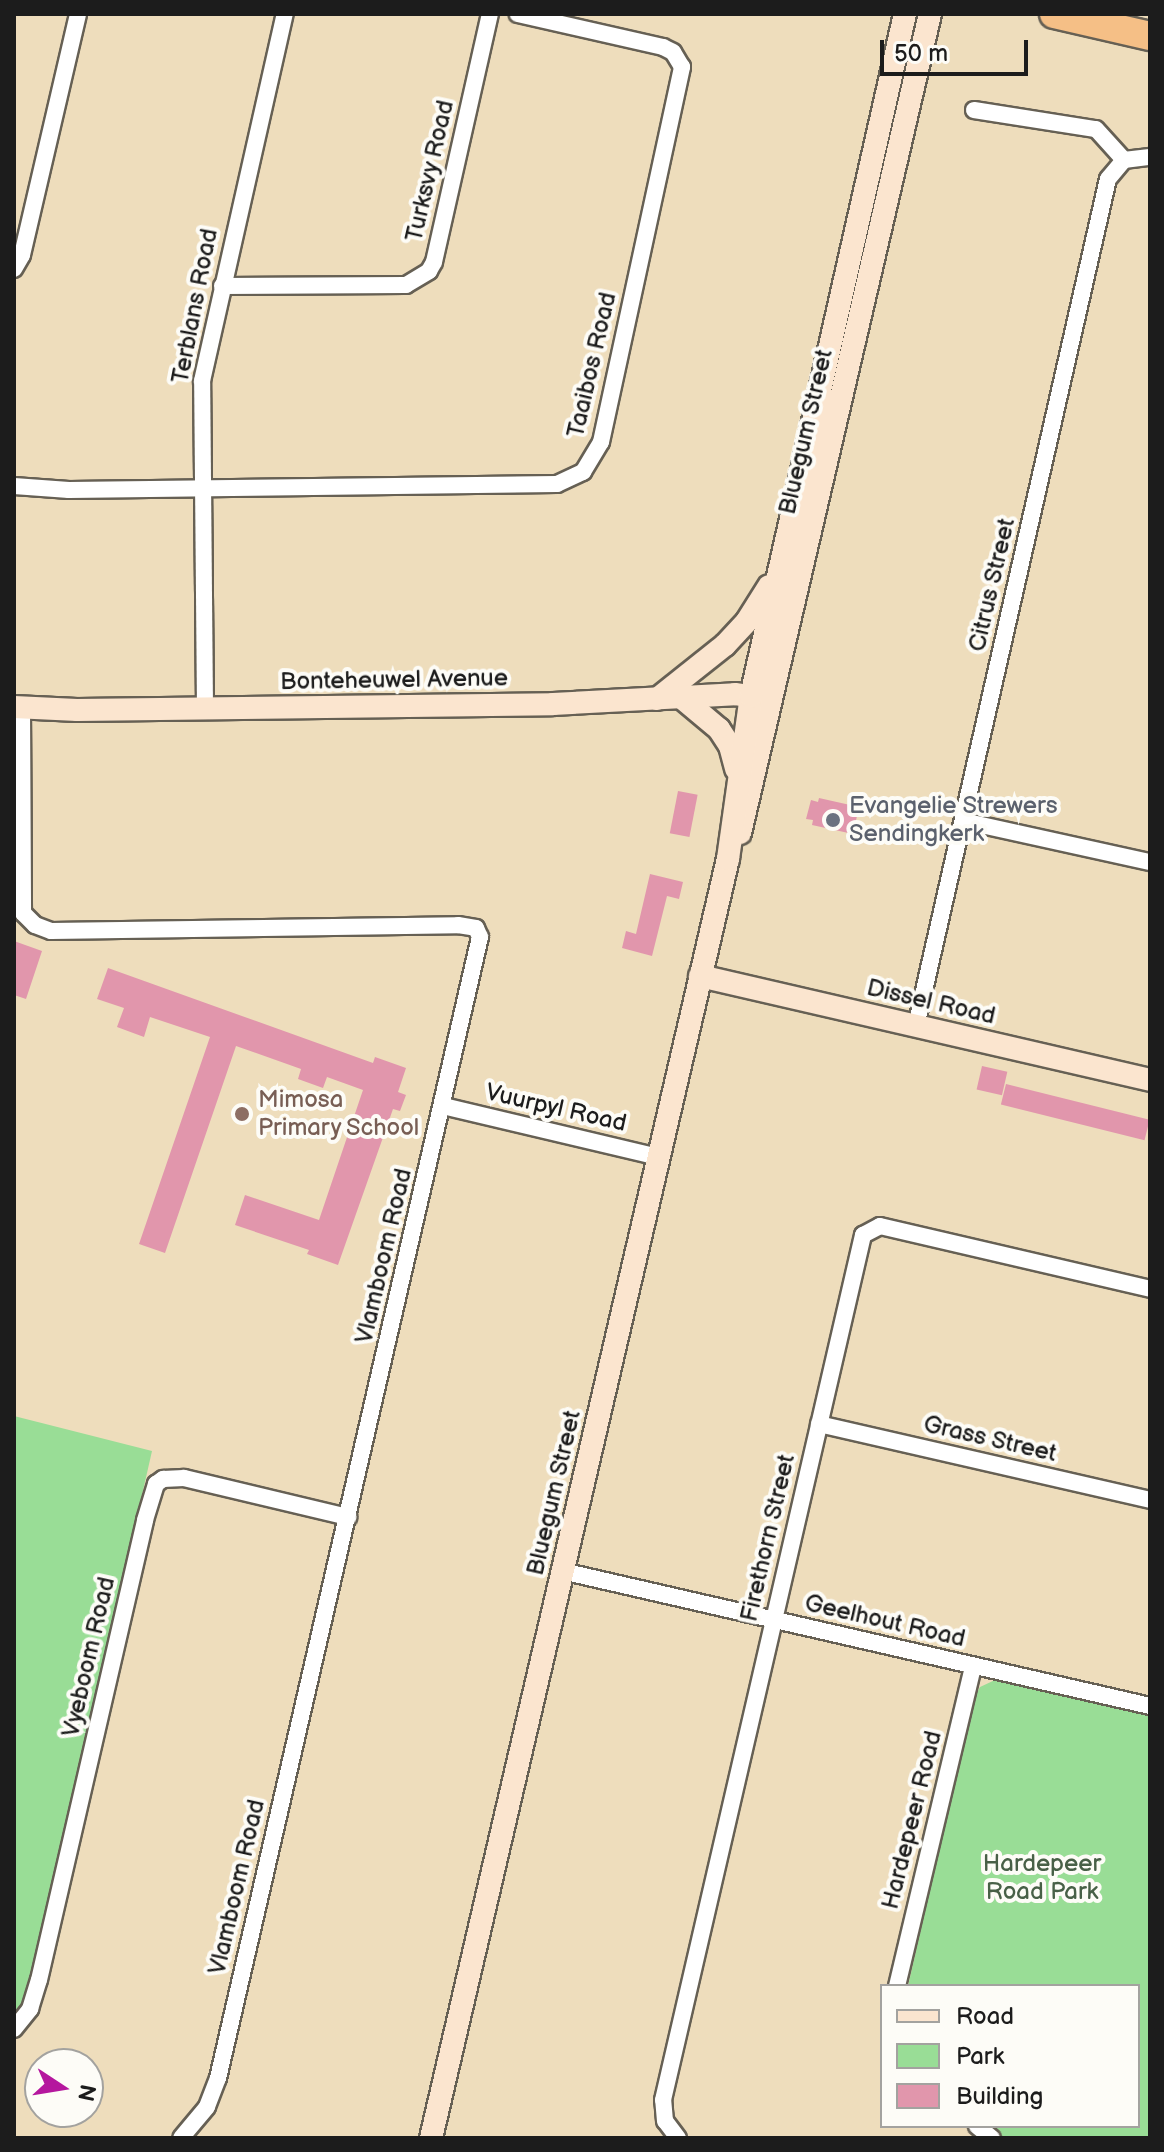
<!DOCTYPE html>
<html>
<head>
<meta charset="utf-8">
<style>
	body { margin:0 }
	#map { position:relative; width:1164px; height:2152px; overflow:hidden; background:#eeddbc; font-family:"Balsamiq Sans",sans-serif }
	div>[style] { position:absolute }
	.green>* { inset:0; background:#99dd96 }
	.building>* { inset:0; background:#e196ac; transform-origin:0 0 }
	.roads { filter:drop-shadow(2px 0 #666054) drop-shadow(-2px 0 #666054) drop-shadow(0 2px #666054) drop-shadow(0 -2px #666054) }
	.street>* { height:16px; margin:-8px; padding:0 8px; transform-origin:8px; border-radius:8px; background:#fff }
	.secondary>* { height:22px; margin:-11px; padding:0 11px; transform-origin:11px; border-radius:11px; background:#fbe5cf }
	.highway>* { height:28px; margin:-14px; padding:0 14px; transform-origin:14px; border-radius:14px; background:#f5bf86 }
	.dots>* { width:22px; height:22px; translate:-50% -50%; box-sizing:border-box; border:4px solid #fdfcf7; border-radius:50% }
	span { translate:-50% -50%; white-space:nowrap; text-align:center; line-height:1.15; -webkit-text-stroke:8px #fdfcf7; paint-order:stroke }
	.street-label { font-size:24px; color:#1c1c1c }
	.worship-label { font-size:24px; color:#5b616d }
	.left { translate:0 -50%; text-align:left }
	.education-label { font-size:24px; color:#785e54 }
	.park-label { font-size:24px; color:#486047 }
	.frame { position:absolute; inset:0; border:16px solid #1c1c1c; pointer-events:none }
	.legend { position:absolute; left:880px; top:1984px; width:260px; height:144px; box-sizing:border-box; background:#fdfcf7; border:2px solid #a3a29f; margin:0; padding:10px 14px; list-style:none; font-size:24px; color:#1c1c1c }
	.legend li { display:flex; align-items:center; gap:16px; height:40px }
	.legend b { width:40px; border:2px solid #a3a29f }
	.north { position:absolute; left:24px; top:2048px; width:80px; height:80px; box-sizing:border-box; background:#fdfcf7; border:2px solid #a3a29f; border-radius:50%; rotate:102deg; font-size:22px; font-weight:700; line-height:32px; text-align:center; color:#1c1c1c }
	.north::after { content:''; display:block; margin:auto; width:28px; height:36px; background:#b5179e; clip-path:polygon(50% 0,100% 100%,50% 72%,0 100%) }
	.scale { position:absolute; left:880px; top:40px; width:148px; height:36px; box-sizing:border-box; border:4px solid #1c1c1c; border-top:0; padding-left:10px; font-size:24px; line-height:28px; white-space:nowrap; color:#1c1c1c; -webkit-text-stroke:6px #fdfcf7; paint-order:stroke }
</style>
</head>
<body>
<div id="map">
	<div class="green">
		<div style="clip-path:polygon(14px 1416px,152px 1451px,28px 1997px,14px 2017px)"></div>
		<div style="clip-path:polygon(995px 1680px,1150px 1713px,1150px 2138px,1003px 2138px,989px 2126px,1138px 2126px,1138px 1986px,908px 1986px,973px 1700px,980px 1687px)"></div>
	</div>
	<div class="building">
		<div style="left:678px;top:791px;width:20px;height:43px;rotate:11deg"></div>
		<div style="clip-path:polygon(819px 798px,859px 807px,853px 834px,812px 825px,813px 820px,806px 819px,811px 800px,818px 802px)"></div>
		<div style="clip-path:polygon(650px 874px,683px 882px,679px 899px,667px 896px,652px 956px,622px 948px,626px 931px,636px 934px)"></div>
		<div style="clip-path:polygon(14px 941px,42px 951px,26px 999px,14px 995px)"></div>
		<div style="clip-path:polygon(108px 968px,373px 1063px,375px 1057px,406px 1068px,398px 1092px,406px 1095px,400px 1111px,393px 1109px,338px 1265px,307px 1254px,309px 1250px,235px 1225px,245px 1195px,319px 1220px,363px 1090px,327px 1077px,323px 1088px,298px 1079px,301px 1069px,236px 1046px,165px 1253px,139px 1244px,210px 1037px,150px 1017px,144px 1037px,117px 1027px,124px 1008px,97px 999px)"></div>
		<div style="left:982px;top:1066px;width:26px;height:24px;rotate:13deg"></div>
		<div style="left:1006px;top:1084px;width:148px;height:21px;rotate:14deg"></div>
	</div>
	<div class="roads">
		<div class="street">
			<div style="left:974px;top:110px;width:123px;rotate:8.9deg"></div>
			<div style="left:1096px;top:129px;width:42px;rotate:47.9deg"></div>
			<div style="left:14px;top:269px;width:16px;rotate:-60deg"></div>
			<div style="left:22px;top:255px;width:247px;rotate:-76.9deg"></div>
			<div style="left:222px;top:286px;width:184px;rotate:-0.3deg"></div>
			<div style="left:406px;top:285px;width:27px;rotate:-31deg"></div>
			<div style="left:429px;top:271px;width:10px;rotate:-61deg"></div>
			<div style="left:434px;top:262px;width:254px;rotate:-77.3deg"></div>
			<div style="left:14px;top:486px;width:55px;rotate:4.2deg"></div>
			<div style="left:69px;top:490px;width:488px;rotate:-0.7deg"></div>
			<div style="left:557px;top:484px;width:29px;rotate:-25deg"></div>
			<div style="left:583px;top:472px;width:35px;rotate:-59deg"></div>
			<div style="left:601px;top:442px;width:384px;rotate:-77.8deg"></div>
			<div style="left:682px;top:67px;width:17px;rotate:-121deg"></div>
			<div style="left:673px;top:52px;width:11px;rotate:-153deg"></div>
			<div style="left:663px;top:47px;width:149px;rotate:-167.2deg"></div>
			<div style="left:22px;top:709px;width:204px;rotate:89.7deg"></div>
			<div style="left:23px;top:913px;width:17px;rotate:45deg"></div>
			<div style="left:35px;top:925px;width:17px;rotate:21deg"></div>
			<div style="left:51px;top:931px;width:407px;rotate:-0.8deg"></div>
			<div style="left:458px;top:925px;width:18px;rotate:9deg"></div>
			<div style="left:476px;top:928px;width:10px;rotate:66deg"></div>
			<div style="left:480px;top:937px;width:1171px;rotate:102.93deg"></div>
			<div style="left:218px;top:2078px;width:31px;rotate:111deg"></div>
			<div style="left:207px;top:2107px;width:40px;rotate:130deg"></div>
			<div style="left:205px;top:709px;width:328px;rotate:-90.5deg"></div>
			<div style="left:202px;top:381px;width:376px;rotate:-77.3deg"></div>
			<div style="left:963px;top:821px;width:191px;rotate:12.4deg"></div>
			<div style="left:916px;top:1026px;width:868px;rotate:-77.23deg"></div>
			<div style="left:1108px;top:179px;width:25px;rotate:-50deg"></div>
			<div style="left:1124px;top:160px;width:26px;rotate:-7deg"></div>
			<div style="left:443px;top:1106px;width:221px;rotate:13.3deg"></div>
			<div style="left:819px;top:1424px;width:340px;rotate:12.9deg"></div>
			<div style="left:562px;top:1571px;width:603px;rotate:12.93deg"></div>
			<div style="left:897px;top:1986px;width:329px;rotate:-76.6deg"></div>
			<div style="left:14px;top:2029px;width:26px;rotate:-51deg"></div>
			<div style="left:30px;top:2009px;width:30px;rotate:-73deg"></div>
			<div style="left:39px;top:1980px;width:472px;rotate:-77deg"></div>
			<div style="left:145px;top:1520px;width:38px;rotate:-73deg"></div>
			<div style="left:156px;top:1484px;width:9px;rotate:-36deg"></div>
			<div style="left:163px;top:1479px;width:21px;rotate:-3deg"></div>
			<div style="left:184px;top:1478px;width:169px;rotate:13.4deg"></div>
			<div style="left:977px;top:2126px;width:19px;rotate:39deg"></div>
			<div style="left:678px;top:2138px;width:21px;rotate:-127deg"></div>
			<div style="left:665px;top:2121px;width:21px;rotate:-95deg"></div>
			<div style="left:663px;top:2100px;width:888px;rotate:-76.98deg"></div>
			<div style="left:863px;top:1235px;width:19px;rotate:-28deg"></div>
			<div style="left:880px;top:1226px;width:277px;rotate:13.1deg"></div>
		</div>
		<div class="secondary">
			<div style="left:682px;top:698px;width:48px;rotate:40deg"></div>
			<div style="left:719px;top:729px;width:20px;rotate:57deg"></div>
			<div style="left:730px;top:746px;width:24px;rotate:75deg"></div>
			<div style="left:657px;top:699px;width:87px;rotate:-38.5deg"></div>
			<div style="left:725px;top:645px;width:33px;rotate:-47deg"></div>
			<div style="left:747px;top:621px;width:41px;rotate:-57.8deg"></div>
			<div style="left:14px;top:707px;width:63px;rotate:2.7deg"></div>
			<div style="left:77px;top:710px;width:476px;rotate:-0.7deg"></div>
			<div style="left:553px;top:704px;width:182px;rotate:-3.1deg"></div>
			<div style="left:735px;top:694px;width:29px;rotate:8deg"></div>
			<div style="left:740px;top:833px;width:841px;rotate:-76.94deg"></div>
			<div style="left:700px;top:976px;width:462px;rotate:13deg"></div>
			<div style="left:431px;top:2138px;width:1313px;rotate:-76.93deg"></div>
			<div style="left:728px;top:859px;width:165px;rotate:-82deg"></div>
			<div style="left:751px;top:696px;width:699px;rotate:-77.28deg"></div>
		</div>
		<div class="highway">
			<div style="left:1054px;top:14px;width:98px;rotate:12.9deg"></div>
		</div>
	</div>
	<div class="dots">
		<div style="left:833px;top:820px;background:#6b7280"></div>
		<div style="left:242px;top:1114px;background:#8d6e63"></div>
	</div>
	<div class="street-label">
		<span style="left:430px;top:171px;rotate:-77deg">Turksvy Road</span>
		<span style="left:195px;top:306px;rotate:-79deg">Terblans Road</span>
		<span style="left:592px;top:365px;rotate:-77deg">Taaibos Road</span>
		<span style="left:806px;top:432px;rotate:-77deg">Bluegum Street</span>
		<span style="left:992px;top:585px;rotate:-77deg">Citrus Street</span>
		<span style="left:394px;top:680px;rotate:-1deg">Bonteheuwel Avenue</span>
		<span style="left:931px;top:1002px;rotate:13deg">Dissel Road</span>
		<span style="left:556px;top:1108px;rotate:13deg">Vuurpyl Road</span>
		<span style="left:384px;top:1256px;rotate:-77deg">Vlamboom Road</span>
		<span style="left:990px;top:1439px;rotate:13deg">Grass Street</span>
		<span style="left:554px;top:1493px;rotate:-77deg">Bluegum Street</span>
		<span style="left:768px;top:1538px;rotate:-77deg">Firethorn Street</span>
		<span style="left:885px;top:1621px;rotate:13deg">Geelhout Road</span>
		<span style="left:89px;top:1657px;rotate:-77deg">Vyeboom Road</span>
		<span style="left:912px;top:1820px;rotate:-76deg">Hardepeer Road</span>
		<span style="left:237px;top:1887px;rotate:-77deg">Vlamboom Road</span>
	</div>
	<div class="worship-label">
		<span class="left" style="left:849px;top:820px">Evangelie Strewers<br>Sendingkerk</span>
	</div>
	<div class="education-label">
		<span class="left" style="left:258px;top:1114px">Mimosa<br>Primary School</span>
	</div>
	<div class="park-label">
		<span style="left:1042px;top:1878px">Hardepeer<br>Road Park</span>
	</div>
	<div class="frame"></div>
	<ul class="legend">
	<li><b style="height:10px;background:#fbe5cf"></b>Road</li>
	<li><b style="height:22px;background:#99dd96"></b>Park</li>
	<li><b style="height:22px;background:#e196ac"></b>Building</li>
	</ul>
	<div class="north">N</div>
	<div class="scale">50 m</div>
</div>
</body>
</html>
